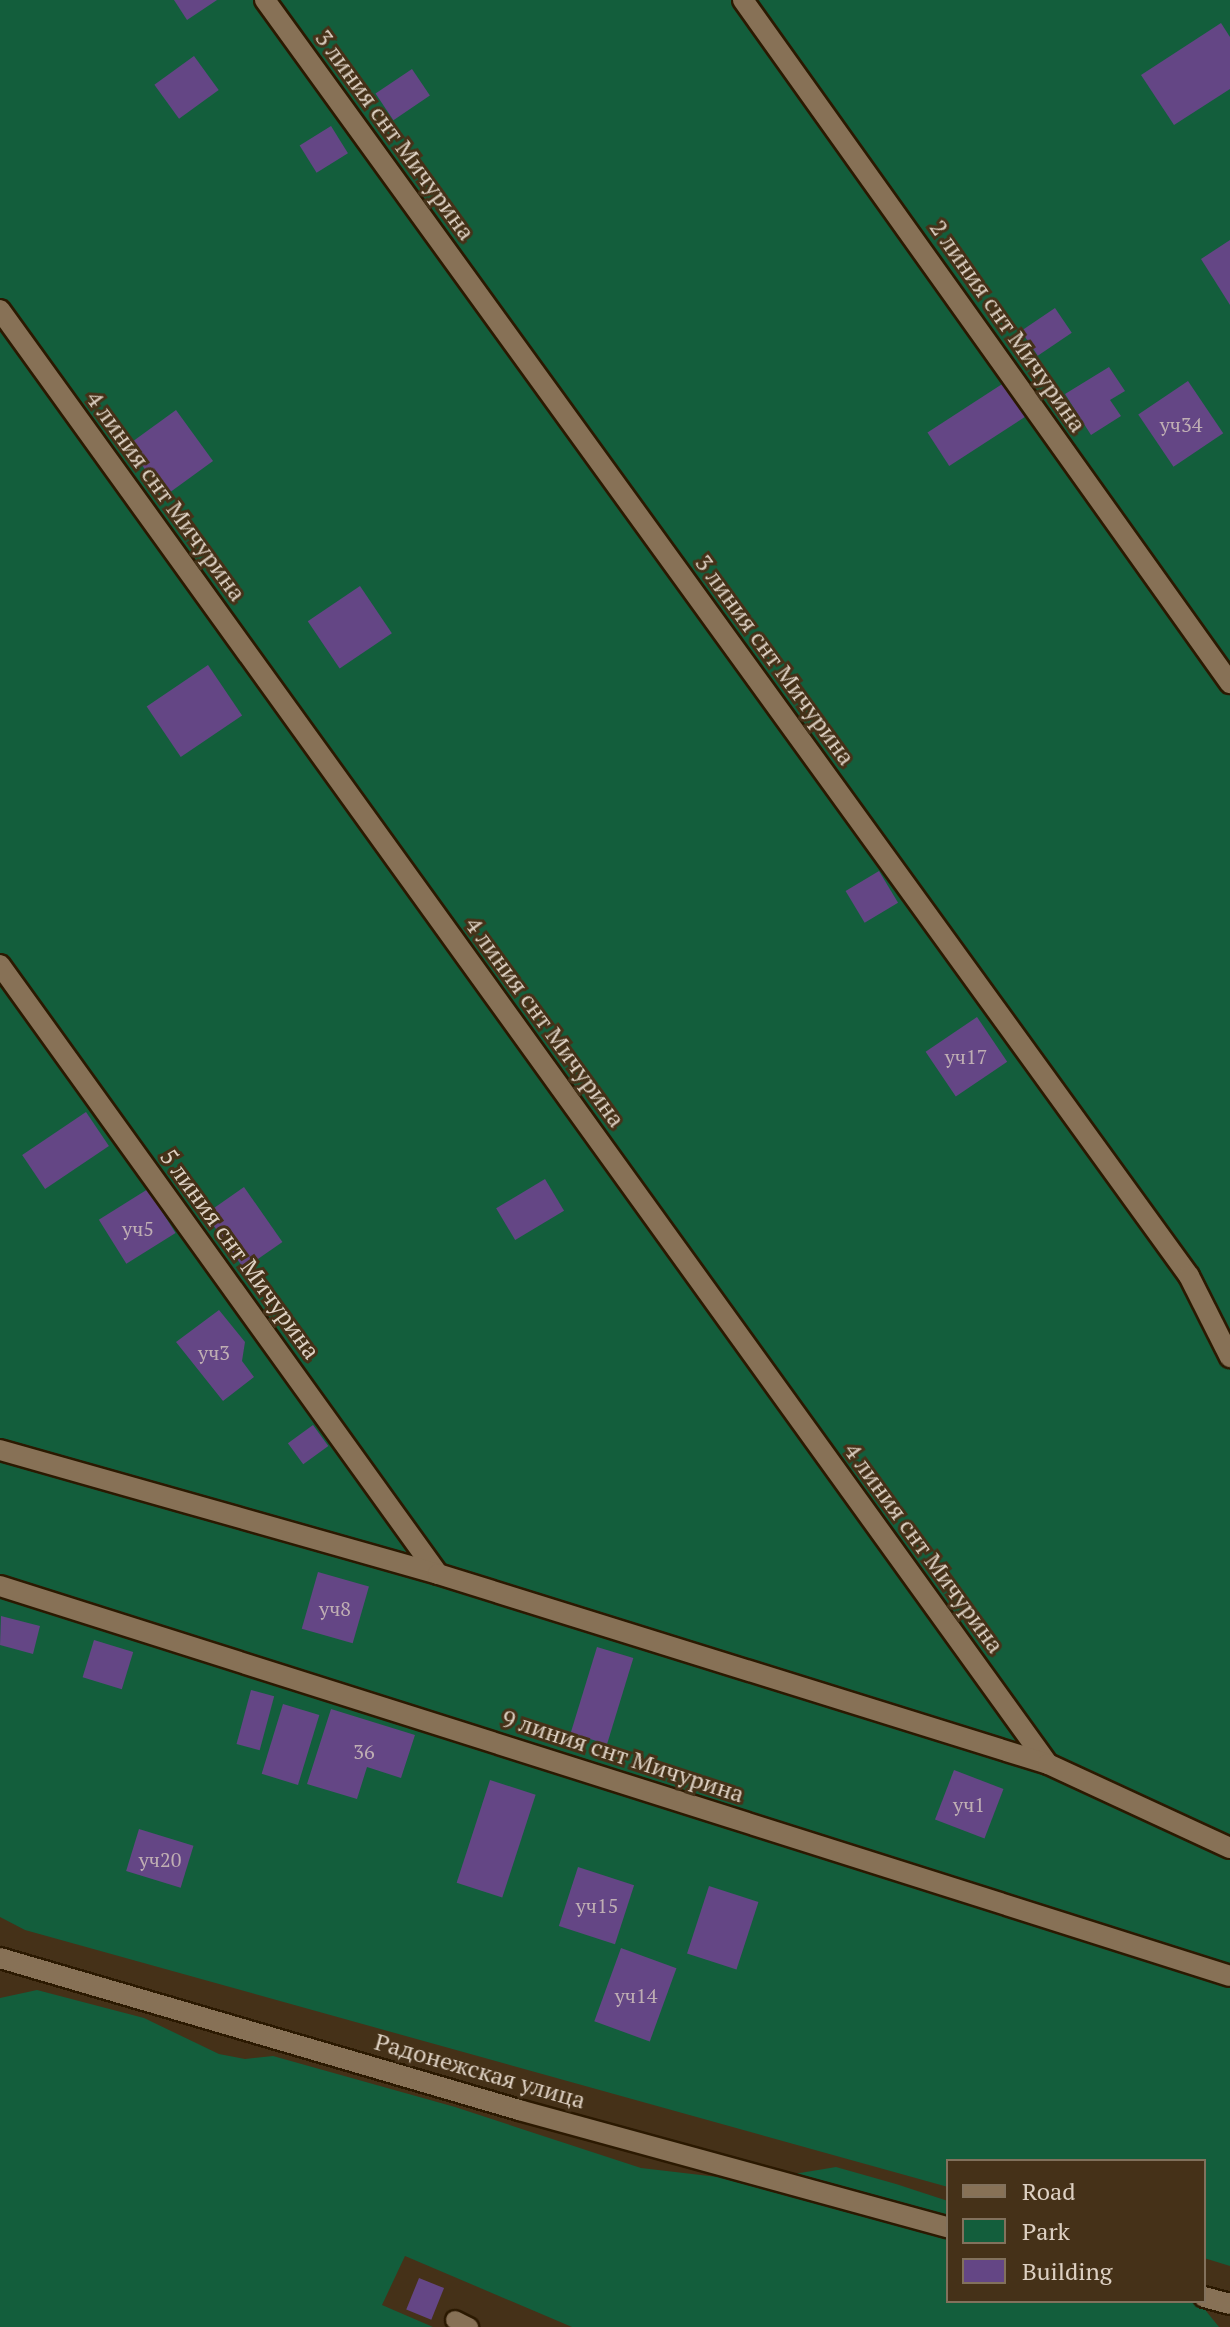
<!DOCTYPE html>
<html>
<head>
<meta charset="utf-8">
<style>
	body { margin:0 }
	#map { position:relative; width:1230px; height:2327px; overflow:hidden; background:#453118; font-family:"PT Serif",serif }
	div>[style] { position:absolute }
	.green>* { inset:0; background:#135e3c }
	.building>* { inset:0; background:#644685; transform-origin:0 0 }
	.roads { filter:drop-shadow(2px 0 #2b1901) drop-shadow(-2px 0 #2b1901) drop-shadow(0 2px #2b1901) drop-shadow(0 -2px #2b1901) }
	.lane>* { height:18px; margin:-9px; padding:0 9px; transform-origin:9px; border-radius:9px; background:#877156 }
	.street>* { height:20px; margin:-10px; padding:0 10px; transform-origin:10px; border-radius:10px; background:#877156 }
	span { translate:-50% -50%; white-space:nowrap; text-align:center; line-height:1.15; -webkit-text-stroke:6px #453118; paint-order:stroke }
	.number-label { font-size:20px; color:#bfaeb3 }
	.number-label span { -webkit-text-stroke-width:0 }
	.street-label { font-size:24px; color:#ddd0c2 }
	.legend { position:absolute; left:946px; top:2159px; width:260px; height:144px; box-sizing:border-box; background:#453118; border:2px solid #82715c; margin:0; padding:10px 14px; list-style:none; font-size:24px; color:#ddd0c2 }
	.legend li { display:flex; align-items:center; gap:16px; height:40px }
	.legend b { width:40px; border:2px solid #82715c }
</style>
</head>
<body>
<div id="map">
	<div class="green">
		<div style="clip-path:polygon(0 0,1230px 0,1230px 2266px,1204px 2258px,1204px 2161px,948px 2161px,948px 2187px,25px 1930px,0 1917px)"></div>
		<div style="clip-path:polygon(37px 1990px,144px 2018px,219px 2054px,245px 2059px,273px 2056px,455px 2107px,641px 2168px,752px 2181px,836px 2167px,896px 2184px,948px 2201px,948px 2301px,1198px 2301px,1219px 2327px,572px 2327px,405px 2256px,382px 2305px,433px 2327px,0 2327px,0 1998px)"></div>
	</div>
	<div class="building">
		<div style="clip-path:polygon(174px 0,217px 0,187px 20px)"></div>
		<div style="clip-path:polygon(1221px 23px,1230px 37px,1230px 89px,1174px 125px,1141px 75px)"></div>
		<div style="left:194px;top:56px;width:42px;height:49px;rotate:54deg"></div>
		<div style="left:412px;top:69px;width:32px;height:44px;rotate:56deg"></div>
		<div style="left:331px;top:126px;width:32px;height:37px;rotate:58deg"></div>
		<div style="clip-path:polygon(1230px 240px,1230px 305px,1201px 259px)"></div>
		<div style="left:1055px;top:308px;width:30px;height:41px;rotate:56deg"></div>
		<div style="clip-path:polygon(1109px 367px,1125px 391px,1110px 400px,1121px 416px,1091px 435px,1065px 394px)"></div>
		<div style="left:1013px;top:377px;width:40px;height:102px;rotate:57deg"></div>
		<div style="left:1188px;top:381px;width:63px;height:60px;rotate:56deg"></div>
		<div style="left:176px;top:410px;width:63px;height:60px;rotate:54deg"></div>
		<div style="left:360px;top:586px;width:57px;height:63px;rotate:56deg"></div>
		<div style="left:208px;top:665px;width:61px;height:74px;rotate:56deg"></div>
		<div style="left:879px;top:871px;width:37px;height:39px;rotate:59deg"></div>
		<div style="left:977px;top:1017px;width:54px;height:62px;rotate:56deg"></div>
		<div style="left:86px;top:1112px;width:41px;height:77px;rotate:56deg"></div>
		<div style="left:545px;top:1179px;width:37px;height:57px;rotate:59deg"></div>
		<div style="left:244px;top:1187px;width:67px;height:47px;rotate:55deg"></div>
		<div style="left:148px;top:1189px;width:52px;height:58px;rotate:58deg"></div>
		<div style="clip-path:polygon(219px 1310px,245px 1342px,242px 1361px,254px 1377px,223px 1401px,176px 1342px)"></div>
		<div style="left:313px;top:1425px;width:26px;height:31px;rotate:54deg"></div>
		<div style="left:318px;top:1572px;width:53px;height:59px;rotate:16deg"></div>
		<div style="clip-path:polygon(1px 1616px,40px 1626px,33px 1654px,0 1645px)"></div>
		<div style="left:94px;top:1640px;width:41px;height:39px;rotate:17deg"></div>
		<div style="left:597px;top:1647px;width:38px;height:90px;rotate:17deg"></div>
		<div style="left:251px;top:1690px;width:24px;height:56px;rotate:15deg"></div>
		<div style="left:283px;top:1704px;width:38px;height:73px;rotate:17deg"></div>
		<div style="clip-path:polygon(331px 1709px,415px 1735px,401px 1778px,367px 1767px,357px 1799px,307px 1784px)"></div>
		<div style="left:954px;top:1770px;width:53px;height:53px;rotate:21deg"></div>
		<div style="left:490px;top:1780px;width:48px;height:108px;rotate:18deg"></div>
		<div style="left:139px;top:1829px;width:57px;height:44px;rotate:17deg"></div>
		<div style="left:578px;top:1867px;width:59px;height:62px;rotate:18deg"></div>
		<div style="left:709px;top:1886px;width:52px;height:71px;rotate:18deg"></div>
		<div style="left:621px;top:1948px;width:59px;height:78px;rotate:20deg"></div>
		<div style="left:419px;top:2278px;width:27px;height:34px;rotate:22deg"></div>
	</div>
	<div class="roads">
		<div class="lane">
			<div style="left:455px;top:2320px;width:16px;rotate:27deg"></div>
		</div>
		<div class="street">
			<div style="left:265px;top:0;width:1575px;rotate:54.09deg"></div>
			<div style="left:1189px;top:1276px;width:91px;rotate:63.2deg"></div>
			<div style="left:743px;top:0;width:839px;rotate:54.51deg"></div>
			<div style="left:0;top:310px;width:1792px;rotate:54.22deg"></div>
			<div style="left:0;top:965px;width:750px;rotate:54.28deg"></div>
			<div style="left:0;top:1450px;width:455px;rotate:15.8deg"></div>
			<div style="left:438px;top:1574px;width:639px;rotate:17.3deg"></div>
			<div style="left:1048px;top:1764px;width:200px;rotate:24.8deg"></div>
			<div style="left:0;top:1586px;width:1290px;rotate:17.59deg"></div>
			<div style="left:0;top:1958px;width:541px;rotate:16.32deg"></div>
			<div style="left:519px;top:2110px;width:445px;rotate:15.3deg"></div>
			<div style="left:1204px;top:2297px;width:27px;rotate:15deg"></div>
		</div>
	</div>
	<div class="number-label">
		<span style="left:1181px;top:424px">уч34</span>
		<span style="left:966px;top:1056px">уч17</span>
		<span style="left:138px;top:1228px">уч5</span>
		<span style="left:214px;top:1352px">уч3</span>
		<span style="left:335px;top:1608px">уч8</span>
		<span style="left:364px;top:1751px">36</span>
		<span style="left:969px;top:1804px">уч1</span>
		<span style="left:160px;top:1859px">уч20</span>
		<span style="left:597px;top:1905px">уч15</span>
		<span style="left:636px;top:1995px">уч14</span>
	</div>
	<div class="street-label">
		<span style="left:395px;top:135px;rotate:54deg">3 линия снт Мичурина</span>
		<span style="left:1008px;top:326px;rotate:55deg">2 линия снт Мичурина</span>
		<span style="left:166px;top:496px;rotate:54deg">4 линия снт Мичурина</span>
		<span style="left:775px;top:660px;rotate:54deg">3 линия снт Мичурина</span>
		<span style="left:545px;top:1022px;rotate:54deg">4 линия снт Мичурина</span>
		<span style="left:240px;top:1254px;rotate:54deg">5 линия снт Мичурина</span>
		<span style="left:924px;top:1548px;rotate:54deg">4 линия снт Мичурина</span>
		<span style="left:623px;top:1756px;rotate:18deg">9 линия снт Мичурина</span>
		<span style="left:480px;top:2071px;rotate:16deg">Радонежская улица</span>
	</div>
	<ul class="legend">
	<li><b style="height:10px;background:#877156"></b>Road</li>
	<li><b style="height:22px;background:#135e3c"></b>Park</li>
	<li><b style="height:22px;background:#644685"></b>Building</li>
	</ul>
</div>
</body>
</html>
